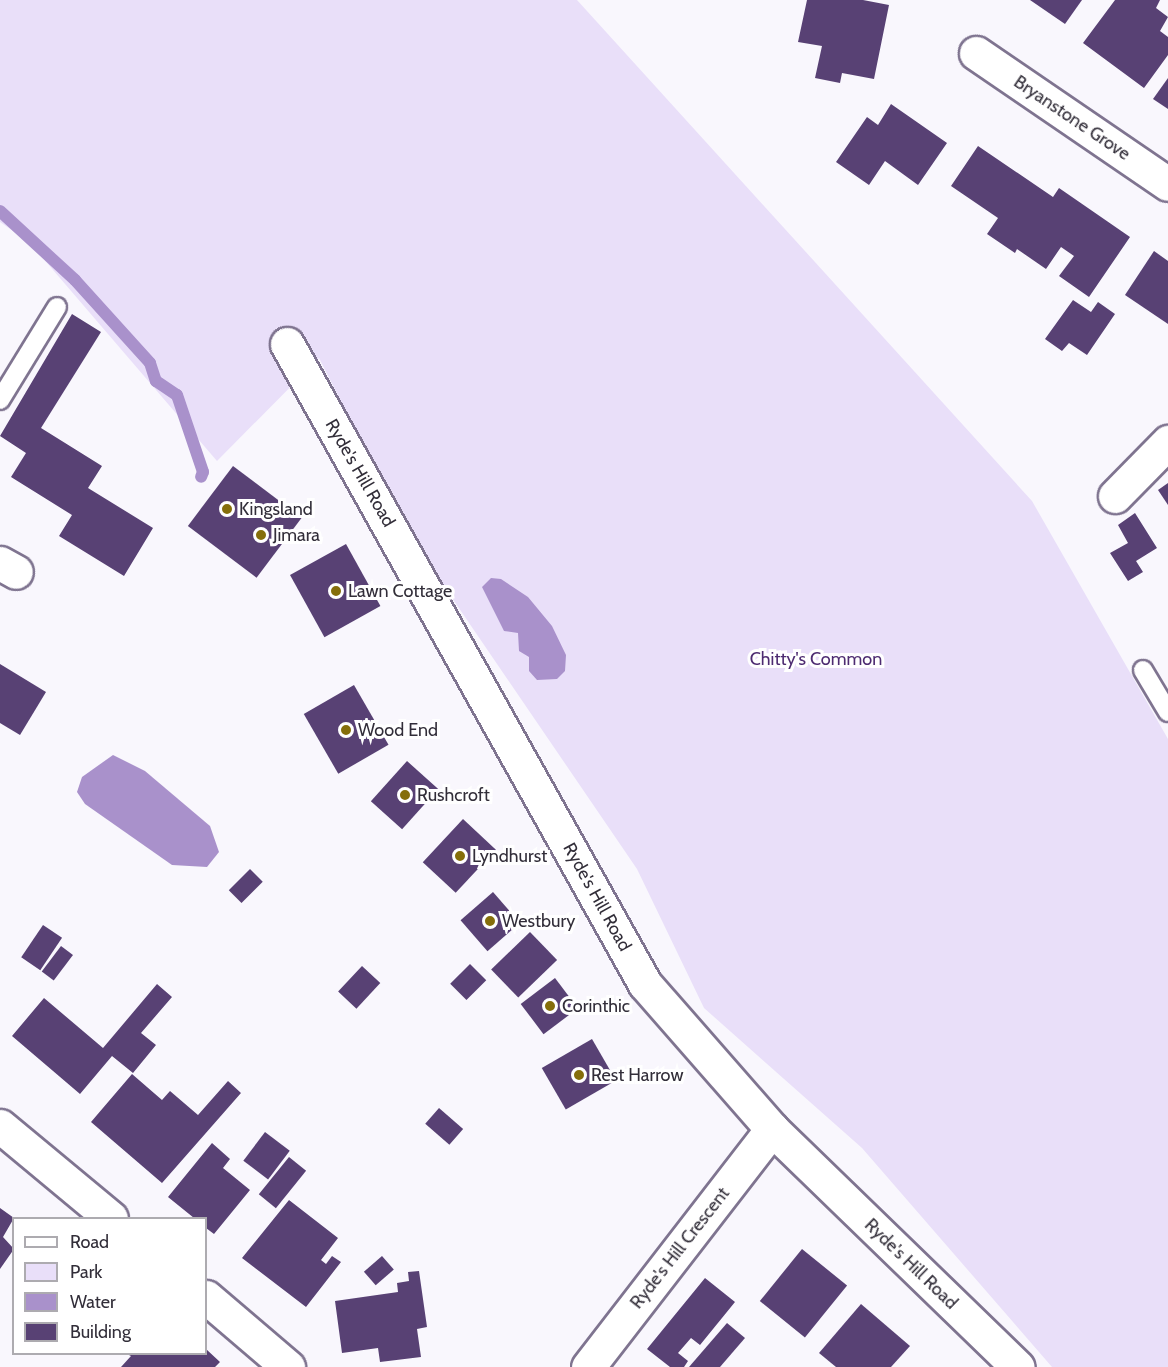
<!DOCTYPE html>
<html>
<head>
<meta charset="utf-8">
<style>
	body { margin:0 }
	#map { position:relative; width:1168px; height:1367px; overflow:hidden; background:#f9f7fd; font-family:Cabin,sans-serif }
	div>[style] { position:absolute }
	.green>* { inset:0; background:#e9dff9 }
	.water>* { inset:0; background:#a991cb }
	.stream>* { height:12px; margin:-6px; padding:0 6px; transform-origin:6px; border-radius:6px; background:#a991cb }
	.building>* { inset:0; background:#584174; transform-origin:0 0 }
	.roads { filter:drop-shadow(2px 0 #7f7490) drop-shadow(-2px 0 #7f7490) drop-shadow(0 2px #7f7490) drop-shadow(0 -2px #7f7490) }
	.service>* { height:18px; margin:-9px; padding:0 9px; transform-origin:9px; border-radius:9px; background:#fff }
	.minor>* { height:33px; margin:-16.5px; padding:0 16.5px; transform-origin:16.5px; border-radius:16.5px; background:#fff }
	.dots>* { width:16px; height:16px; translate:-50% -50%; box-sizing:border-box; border:3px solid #fff; border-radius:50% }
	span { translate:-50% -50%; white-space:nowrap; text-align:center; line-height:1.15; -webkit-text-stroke:6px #fff; paint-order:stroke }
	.street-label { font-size:18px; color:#322e39 }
	.poi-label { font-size:18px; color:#322e39 }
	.left { translate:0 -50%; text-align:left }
	.park-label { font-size:18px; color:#4d2b71 }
	.legend { position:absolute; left:12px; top:1217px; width:195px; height:138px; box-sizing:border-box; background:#fff; border:2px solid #adabb0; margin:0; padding:8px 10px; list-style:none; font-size:18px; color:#322e39 }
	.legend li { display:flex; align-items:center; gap:12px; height:30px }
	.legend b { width:30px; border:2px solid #adabb0 }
</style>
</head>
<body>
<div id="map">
	<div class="green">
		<div style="clip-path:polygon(0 0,577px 0,1032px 501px,1168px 739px,1168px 1367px,1052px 1367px,862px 1148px,704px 1008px,637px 869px,407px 532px,319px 358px,217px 461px,29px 242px,0 222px)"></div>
	</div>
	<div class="water">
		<div style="clip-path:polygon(491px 578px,501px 579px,528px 597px,552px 626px,566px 655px,565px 671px,557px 679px,537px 680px,529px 671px,529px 657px,519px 651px,518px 633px,504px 631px,482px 587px)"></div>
		<div style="clip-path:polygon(113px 755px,145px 771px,210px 826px,219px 852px,207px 867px,172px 865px,85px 804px,77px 792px,82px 777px)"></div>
	</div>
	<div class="stream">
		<div style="left:0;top:211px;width:102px;rotate:42.6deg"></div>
		<div style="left:75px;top:280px;width:112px;rotate:47.9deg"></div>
		<div style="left:150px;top:363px;width:19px;rotate:72deg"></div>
		<div style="left:156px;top:381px;width:25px;rotate:34deg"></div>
		<div style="left:177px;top:395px;width:81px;rotate:71.3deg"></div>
		<div style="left:203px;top:472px;width:5px;rotate:112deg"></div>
	</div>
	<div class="building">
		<div style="clip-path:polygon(807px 0,863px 0,889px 5px,874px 79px,842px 73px,840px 83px,815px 78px,822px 46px,798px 42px)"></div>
		<div style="clip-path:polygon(1030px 0,1082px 0,1065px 24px)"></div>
		<div style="clip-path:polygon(1115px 0,1160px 0,1156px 8px,1168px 17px,1160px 31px,1168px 37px,1168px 55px,1144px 88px,1083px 43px)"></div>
		<div style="clip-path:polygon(1168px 78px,1168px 109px,1153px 99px)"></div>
		<div style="clip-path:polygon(891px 104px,947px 143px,918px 185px,885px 161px,869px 185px,836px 162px,867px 117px,878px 125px)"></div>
		<div style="clip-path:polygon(978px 146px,1053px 197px,1059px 188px,1130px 237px,1089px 297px,1059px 276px,1074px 256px,1061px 247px,1046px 269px,1017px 249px,1015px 253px,987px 234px,998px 218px,951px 186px)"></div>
		<div style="clip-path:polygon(1154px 251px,1168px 261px,1168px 324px,1125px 295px)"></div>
		<div style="clip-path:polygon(1073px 300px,1091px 312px,1098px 302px,1115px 314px,1087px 355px,1069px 343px,1062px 351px,1045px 339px)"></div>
		<div style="clip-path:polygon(72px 314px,101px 332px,41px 428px,102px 466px,88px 488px,153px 528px,124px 576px,59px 536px,72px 515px,11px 477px,26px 453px,0 436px)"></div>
		<div style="left:233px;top:466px;width:86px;height:75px;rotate:37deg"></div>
		<div style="clip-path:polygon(1168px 483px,1168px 505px,1158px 490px)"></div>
		<div style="clip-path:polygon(1135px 513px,1157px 548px,1136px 561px,1143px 572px,1128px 581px,1110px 553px,1128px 543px,1118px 525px)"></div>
		<div style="left:346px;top:544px;width:71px;height:64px;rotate:61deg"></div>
		<div style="clip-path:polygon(0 664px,46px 692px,20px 735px,0 723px)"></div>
		<div style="left:354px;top:685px;width:69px;height:58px;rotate:60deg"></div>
		<div style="left:407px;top:761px;width:42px;height:54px;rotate:42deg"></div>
		<div style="left:463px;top:819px;width:45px;height:59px;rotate:43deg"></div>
		<div style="left:250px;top:869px;width:18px;height:30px;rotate:45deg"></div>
		<div style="left:493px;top:892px;width:41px;height:43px;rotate:49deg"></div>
		<div style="left:43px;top:925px;width:23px;height:39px;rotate:34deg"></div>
		<div style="left:530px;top:932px;width:39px;height:54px;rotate:46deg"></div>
		<div style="left:61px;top:946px;width:15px;height:32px;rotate:37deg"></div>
		<div style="left:470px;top:964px;width:23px;height:28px;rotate:45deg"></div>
		<div style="left:362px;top:966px;width:25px;height:35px;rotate:43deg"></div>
		<div style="left:555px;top:978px;width:38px;height:43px;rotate:53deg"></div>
		<div style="clip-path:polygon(157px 984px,172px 997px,141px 1033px,156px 1045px,133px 1073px,112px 1056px,80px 1094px,12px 1036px,44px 998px,103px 1048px)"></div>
		<div style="left:592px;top:1039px;width:48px;height:58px;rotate:60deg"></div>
		<div style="clip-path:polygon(132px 1074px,162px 1100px,170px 1091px,198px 1115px,228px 1081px,241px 1093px,162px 1183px,91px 1122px)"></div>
		<div style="left:439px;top:1108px;width:32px;height:21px;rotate:41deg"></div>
		<div style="left:265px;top:1132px;width:31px;height:36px;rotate:37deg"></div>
		<div style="clip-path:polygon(212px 1143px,230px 1159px,223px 1168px,250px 1190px,214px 1234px,206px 1228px,206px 1218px,194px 1218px,168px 1197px)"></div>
		<div style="left:289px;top:1157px;width:22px;height:48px;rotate:39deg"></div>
		<div style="clip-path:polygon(289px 1200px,338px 1238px,321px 1260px,326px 1264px,332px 1256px,341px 1262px,306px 1307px,242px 1258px)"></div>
		<div style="clip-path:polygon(0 1208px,14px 1218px,3px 1237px,14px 1249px,0 1269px)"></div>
		<div style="left:802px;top:1249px;width:58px;height:67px;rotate:39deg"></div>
		<div style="left:382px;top:1256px;width:18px;height:24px;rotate:49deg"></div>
		<div style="clip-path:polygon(419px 1271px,427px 1327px,417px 1329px,421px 1357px,380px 1362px,378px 1348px,342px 1353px,335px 1301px,398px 1292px,397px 1283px,409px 1281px,408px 1272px)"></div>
		<div style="clip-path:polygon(705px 1278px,735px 1302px,700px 1345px,691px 1338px,678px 1353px,688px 1361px,684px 1367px,670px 1367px,647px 1349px)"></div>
		<div style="clip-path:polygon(861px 1304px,910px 1346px,891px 1367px,836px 1367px,819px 1353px)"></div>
		<div style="clip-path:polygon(727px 1323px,745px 1338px,720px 1367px,689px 1367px)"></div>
		<div style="clip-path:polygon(206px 1349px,220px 1362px,215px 1367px,121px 1367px,131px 1356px,127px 1354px,206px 1354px)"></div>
	</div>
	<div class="roads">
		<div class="service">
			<div style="left:0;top:400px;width:109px;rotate:-58.5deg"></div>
			<div style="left:1143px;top:670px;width:49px;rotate:59.2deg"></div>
		</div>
		<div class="minor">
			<div style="left:976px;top:53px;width:232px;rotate:34.3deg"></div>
			<div style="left:287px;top:344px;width:733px;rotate:60.78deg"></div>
			<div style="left:645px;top:984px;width:193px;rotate:48.8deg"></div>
			<div style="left:772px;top:1129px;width:342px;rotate:44.1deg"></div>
			<div style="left:1115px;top:496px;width:76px;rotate:-45.5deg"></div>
			<div style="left:0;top:563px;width:18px;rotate:29deg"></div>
			<div style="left:0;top:1126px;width:144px;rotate:39.7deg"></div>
			<div style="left:206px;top:1297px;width:108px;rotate:40.5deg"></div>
			<div style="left:588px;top:1367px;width:301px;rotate:-52.3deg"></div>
		</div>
	</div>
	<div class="dots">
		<div style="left:227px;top:509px;background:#856e0b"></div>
		<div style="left:261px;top:535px;background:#856e0b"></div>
		<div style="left:336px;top:591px;background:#856e0b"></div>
		<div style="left:346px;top:730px;background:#856e0b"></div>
		<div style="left:405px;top:795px;background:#856e0b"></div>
		<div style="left:460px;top:856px;background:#856e0b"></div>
		<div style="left:490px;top:921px;background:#856e0b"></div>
		<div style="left:550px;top:1006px;background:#856e0b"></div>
		<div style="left:579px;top:1075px;background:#856e0b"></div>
	</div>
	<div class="street-label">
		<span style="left:1072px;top:118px;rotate:34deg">Bryanstone Grove</span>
		<span style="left:360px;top:473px;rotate:60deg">Ryde's Hill Road</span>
		<span style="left:597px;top:897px;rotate:61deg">Ryde's Hill Road</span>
		<span style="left:680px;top:1248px;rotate:-52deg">Ryde's Hill Crescent</span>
		<span style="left:911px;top:1264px;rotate:44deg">Ryde's Hill Road</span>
	</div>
	<div class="poi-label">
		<span class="left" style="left:239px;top:509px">Kingsland</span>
		<span class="left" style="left:273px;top:535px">Jimara</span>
		<span class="left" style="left:348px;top:591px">Lawn Cottage</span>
		<span class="left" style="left:358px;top:730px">Wood End</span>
		<span class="left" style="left:417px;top:795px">Rushcroft</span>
		<span class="left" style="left:472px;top:856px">Lyndhurst</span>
		<span class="left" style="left:502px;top:921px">Westbury</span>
		<span class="left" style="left:562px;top:1006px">Corinthic</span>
		<span class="left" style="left:591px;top:1075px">Rest Harrow</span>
	</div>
	<div class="park-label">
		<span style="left:816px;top:659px">Chitty's Common</span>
	</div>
	<ul class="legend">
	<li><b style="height:8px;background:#fff"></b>Road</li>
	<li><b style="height:16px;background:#e9dff9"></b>Park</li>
	<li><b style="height:16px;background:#a991cb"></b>Water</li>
	<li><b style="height:16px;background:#584174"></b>Building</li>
	</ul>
</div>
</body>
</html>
